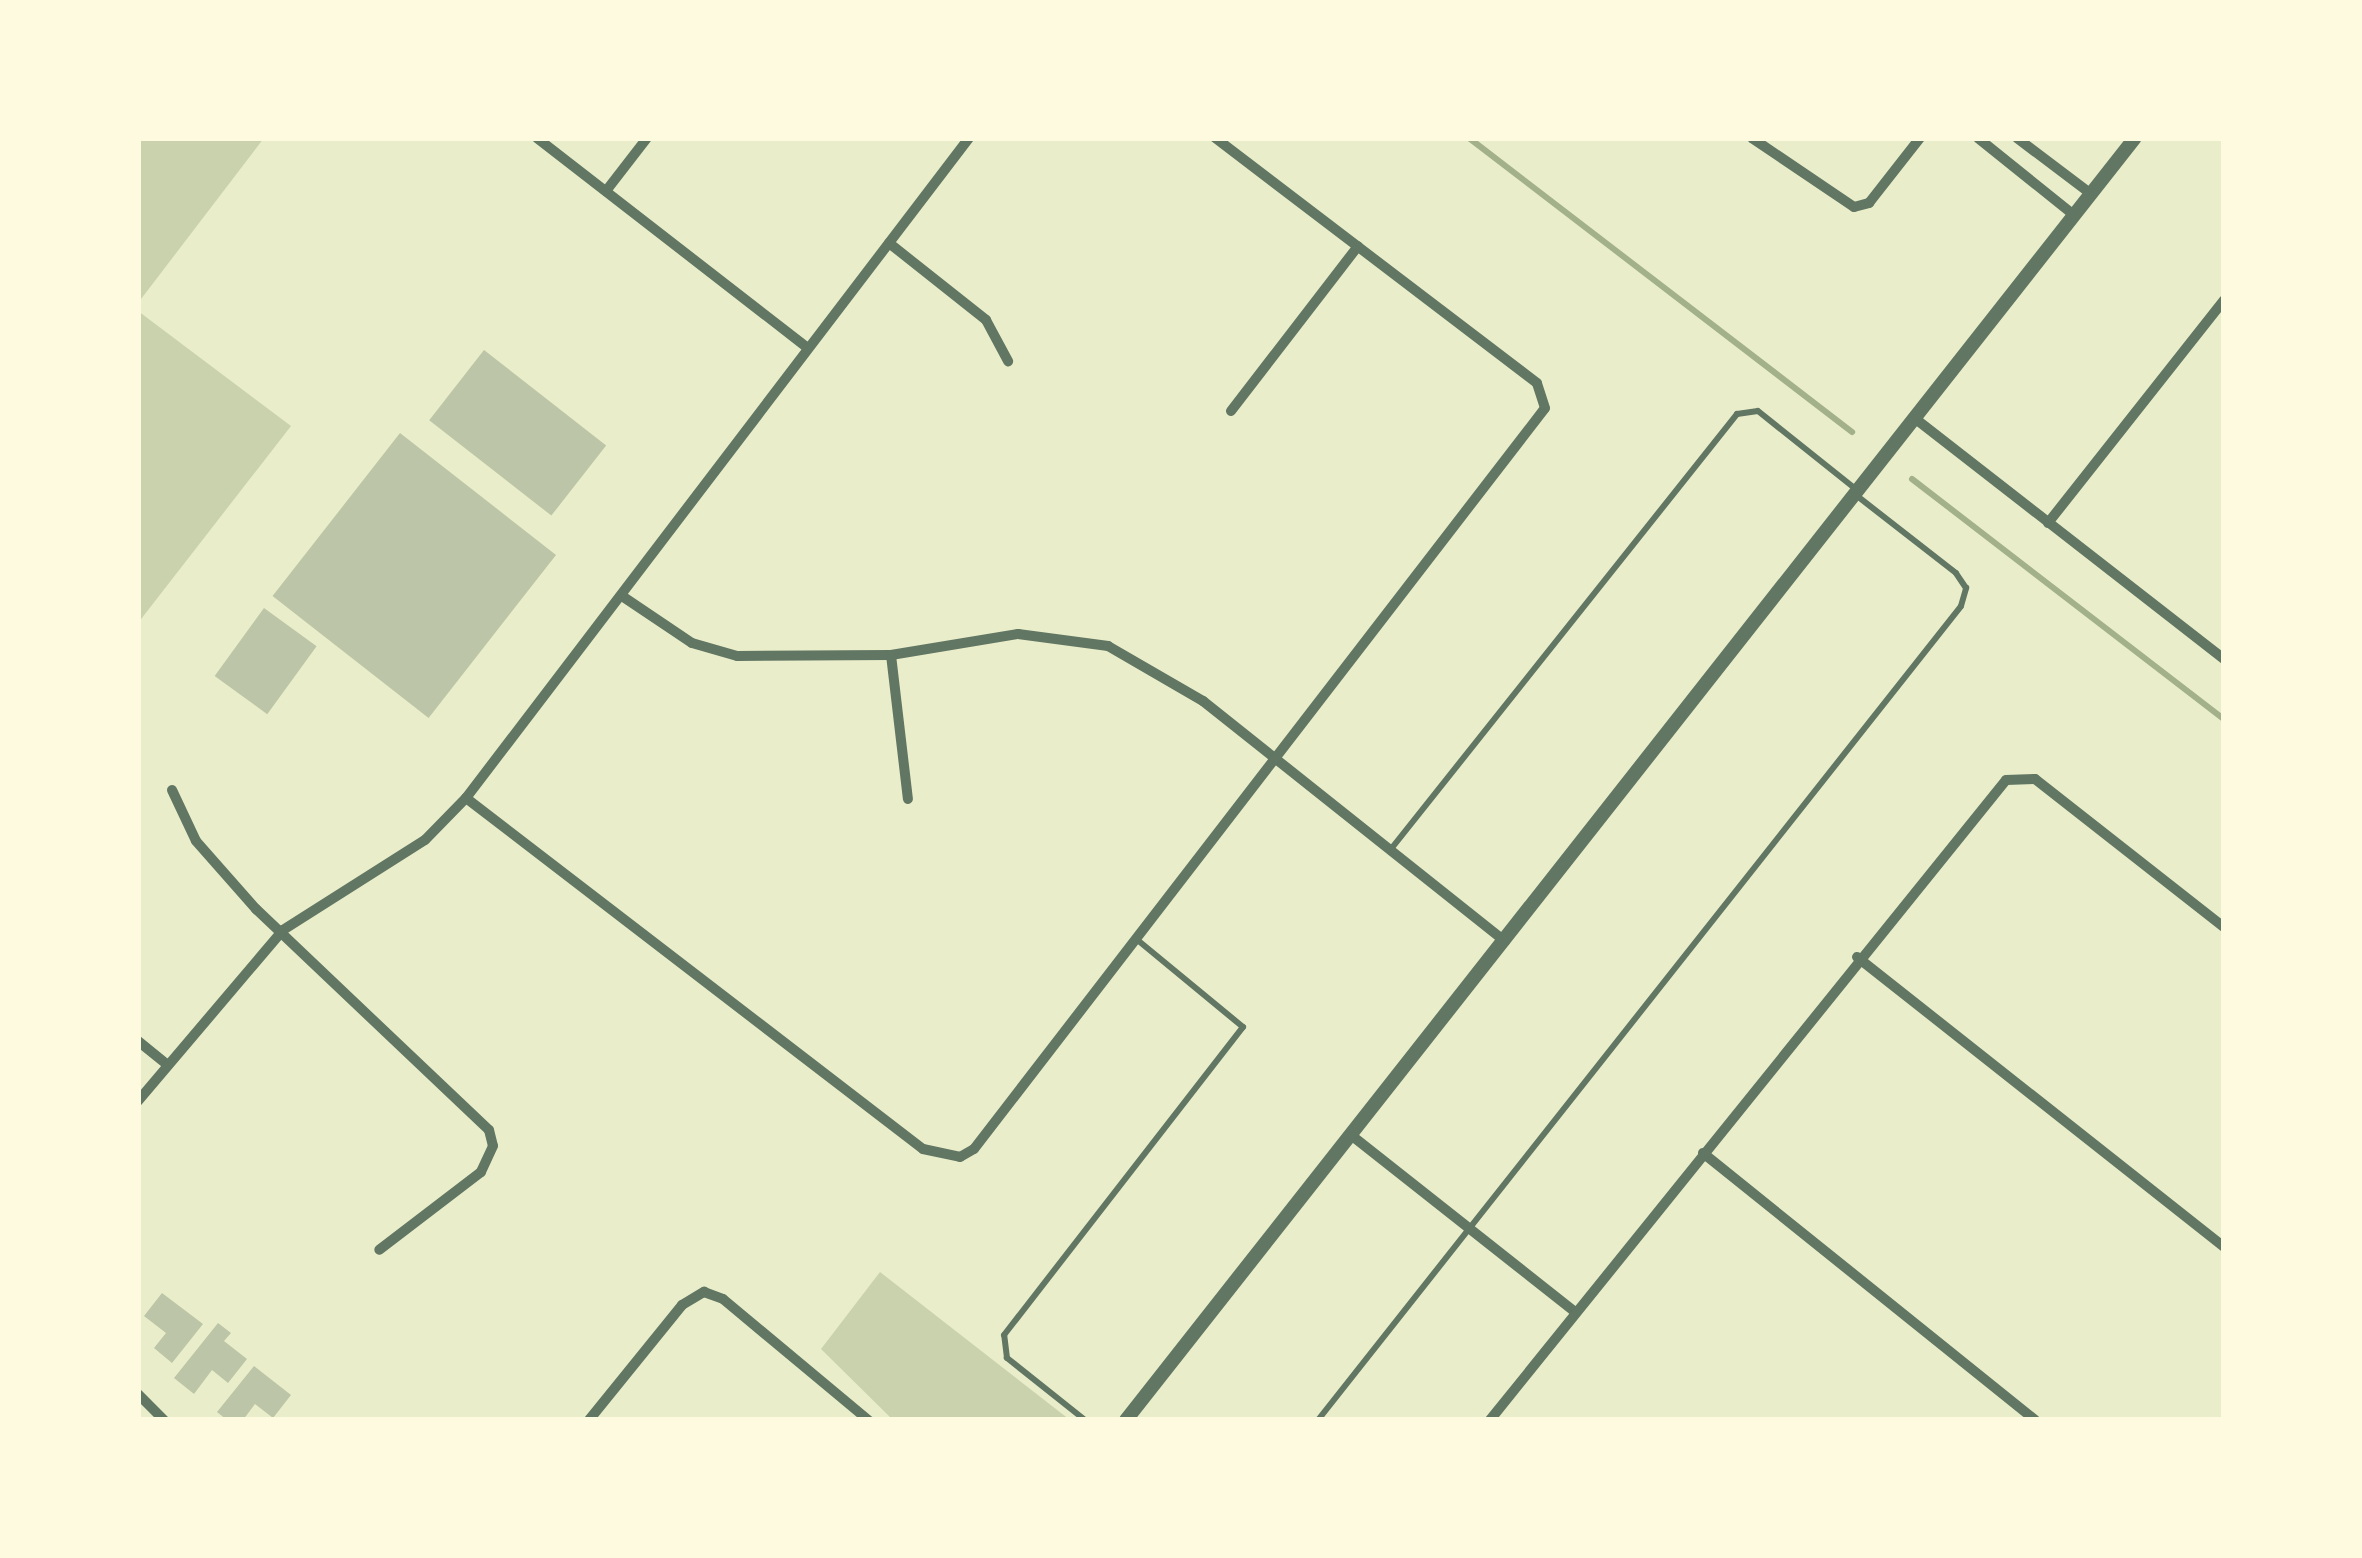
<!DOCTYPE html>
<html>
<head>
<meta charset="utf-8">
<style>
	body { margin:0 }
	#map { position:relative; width:2362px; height:1558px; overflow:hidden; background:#e9edc9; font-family:"Times New Roman",serif }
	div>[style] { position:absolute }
	.green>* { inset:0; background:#cad2ad }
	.stream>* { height:6px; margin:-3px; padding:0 3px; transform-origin:3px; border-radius:3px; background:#a3b18a }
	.building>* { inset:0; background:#bcc5a7; transform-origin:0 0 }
	.service>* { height:6px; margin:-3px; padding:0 3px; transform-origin:3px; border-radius:3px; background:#617663 }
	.minor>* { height:10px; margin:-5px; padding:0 5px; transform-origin:5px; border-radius:5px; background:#617663 }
	.tertiary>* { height:14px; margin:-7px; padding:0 7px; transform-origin:7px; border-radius:7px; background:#617663 }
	span { translate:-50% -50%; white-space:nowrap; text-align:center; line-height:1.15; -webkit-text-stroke:10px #fefae0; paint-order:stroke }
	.frame { position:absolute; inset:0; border:141px solid #fefae0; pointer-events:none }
</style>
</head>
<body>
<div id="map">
	<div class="green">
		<div style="clip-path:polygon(138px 138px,264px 138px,138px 303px)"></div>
		<div style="clip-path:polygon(138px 311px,291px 426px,138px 623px)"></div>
		<div style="clip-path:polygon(880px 1272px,1070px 1420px,893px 1420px,821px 1349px)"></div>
	</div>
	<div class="stream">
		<div style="left:1469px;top:138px;width:483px;rotate:37.5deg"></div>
		<div style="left:1912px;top:479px;width:394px;rotate:37.6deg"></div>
	</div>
	<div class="building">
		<div style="left:484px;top:350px;width:155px;height:89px;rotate:38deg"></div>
		<div style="left:400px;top:433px;width:198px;height:207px;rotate:38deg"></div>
		<div style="left:264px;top:608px;width:65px;height:84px;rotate:36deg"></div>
		<div style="clip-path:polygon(162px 1293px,203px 1324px,172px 1363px,154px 1348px,166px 1333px,144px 1316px)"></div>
		<div style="clip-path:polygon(218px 1323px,231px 1333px,224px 1341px,247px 1359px,228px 1383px,212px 1370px,194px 1394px,174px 1378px)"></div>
		<div style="clip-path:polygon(254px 1366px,291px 1395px,273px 1418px,255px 1404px,243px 1420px,227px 1420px,217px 1412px)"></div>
	</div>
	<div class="service">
		<div style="left:1391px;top:849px;width:556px;rotate:-51.5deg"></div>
		<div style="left:1737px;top:414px;width:21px;rotate:-8deg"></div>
		<div style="left:1758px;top:411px;width:127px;rotate:38.6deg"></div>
		<div style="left:1085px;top:1420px;width:100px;rotate:-141.5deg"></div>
		<div style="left:1007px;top:1358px;width:23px;rotate:-97deg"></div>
		<div style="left:1004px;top:1335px;width:390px;rotate:-52.2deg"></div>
		<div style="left:1243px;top:1027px;width:134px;rotate:-140.5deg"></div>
		<div style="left:1318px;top:1420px;width:1037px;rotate:-51.69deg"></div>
		<div style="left:1961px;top:606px;width:19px;rotate:-74deg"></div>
		<div style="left:1966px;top:588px;width:18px;rotate:-124deg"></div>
		<div style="left:1956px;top:573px;width:125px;rotate:-142.1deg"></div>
	</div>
	<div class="minor">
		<div style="left:537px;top:138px;width:343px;rotate:37.8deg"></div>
		<div style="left:1752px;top:138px;width:123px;rotate:34.1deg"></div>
		<div style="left:1854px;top:207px;width:16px;rotate:-15deg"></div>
		<div style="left:1869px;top:203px;width:83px;rotate:-51.9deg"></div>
		<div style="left:1978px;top:138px;width:124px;rotate:38.8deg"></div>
		<div style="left:2017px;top:138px;width:93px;rotate:37.1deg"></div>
		<div style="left:606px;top:191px;width:67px;rotate:-52.3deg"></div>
		<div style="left:889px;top:243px;width:124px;rotate:38.4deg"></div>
		<div style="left:986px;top:320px;width:47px;rotate:61.8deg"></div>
		<div style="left:1231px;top:411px;width:208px;rotate:-52.4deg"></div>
		<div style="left:1917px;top:420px;width:389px;rotate:37.9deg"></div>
		<div style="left:2048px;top:523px;width:284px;rotate:-51.7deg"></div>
		<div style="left:622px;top:596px;width:84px;rotate:33.9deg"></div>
		<div style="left:692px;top:643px;width:47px;rotate:16.1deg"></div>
		<div style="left:737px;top:656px;width:154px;rotate:-0.4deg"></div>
		<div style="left:891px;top:655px;width:129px;rotate:-9.4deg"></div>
		<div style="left:1018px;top:634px;width:91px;rotate:7.6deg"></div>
		<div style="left:1108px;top:646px;width:110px;rotate:30.1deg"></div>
		<div style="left:1203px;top:701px;width:386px;rotate:38.5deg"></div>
		<div style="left:891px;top:655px;width:145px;rotate:83.3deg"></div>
		<div style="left:172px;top:790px;width:56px;rotate:64.8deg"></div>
		<div style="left:196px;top:841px;width:91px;rotate:48.6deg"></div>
		<div style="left:256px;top:909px;width:321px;rotate:43.5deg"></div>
		<div style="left:489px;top:1130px;width:16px;rotate:76deg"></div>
		<div style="left:493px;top:1146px;width:29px;rotate:115deg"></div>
		<div style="left:481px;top:1172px;width:128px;rotate:142.6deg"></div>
		<div style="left:466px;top:798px;width:576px;rotate:37.53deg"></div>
		<div style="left:923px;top:1149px;width:38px;rotate:12deg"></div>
		<div style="left:960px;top:1157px;width:16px;rotate:-30deg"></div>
		<div style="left:974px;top:1149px;width:935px;rotate:-52.38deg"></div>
		<div style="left:1545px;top:408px;width:26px;rotate:-108deg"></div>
		<div style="left:1537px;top:383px;width:405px;rotate:-142.7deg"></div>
		<div style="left:1857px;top:957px;width:468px;rotate:38.3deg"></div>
		<div style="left:138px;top:1041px;width:36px;rotate:39deg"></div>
		<div style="left:138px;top:1101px;width:224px;rotate:-49.7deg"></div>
		<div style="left:283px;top:930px;width:168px;rotate:-32.4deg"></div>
		<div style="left:425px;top:840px;width:59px;rotate:-45.7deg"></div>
		<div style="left:466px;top:798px;width:830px;rotate:-52.69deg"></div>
		<div style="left:1351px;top:1135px;width:285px;rotate:38.3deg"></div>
		<div style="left:1703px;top:1153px;width:426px;rotate:38.8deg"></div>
		<div style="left:138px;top:1394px;width:37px;rotate:45deg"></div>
		<div style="left:589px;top:1420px;width:148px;rotate:-51deg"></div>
		<div style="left:682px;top:1305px;width:26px;rotate:-31deg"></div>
		<div style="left:704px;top:1292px;width:20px;rotate:20deg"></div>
		<div style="left:723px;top:1299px;width:189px;rotate:39.8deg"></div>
		<div style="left:1490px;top:1420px;width:822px;rotate:-51.12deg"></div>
		<div style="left:2006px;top:780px;width:29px;rotate:-2deg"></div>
		<div style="left:2035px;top:779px;width:240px;rotate:38.1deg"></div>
	</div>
	<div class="tertiary">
		<div style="left:1126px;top:1420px;width:1631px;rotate:-51.8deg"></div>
	</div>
	<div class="frame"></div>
</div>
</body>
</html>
